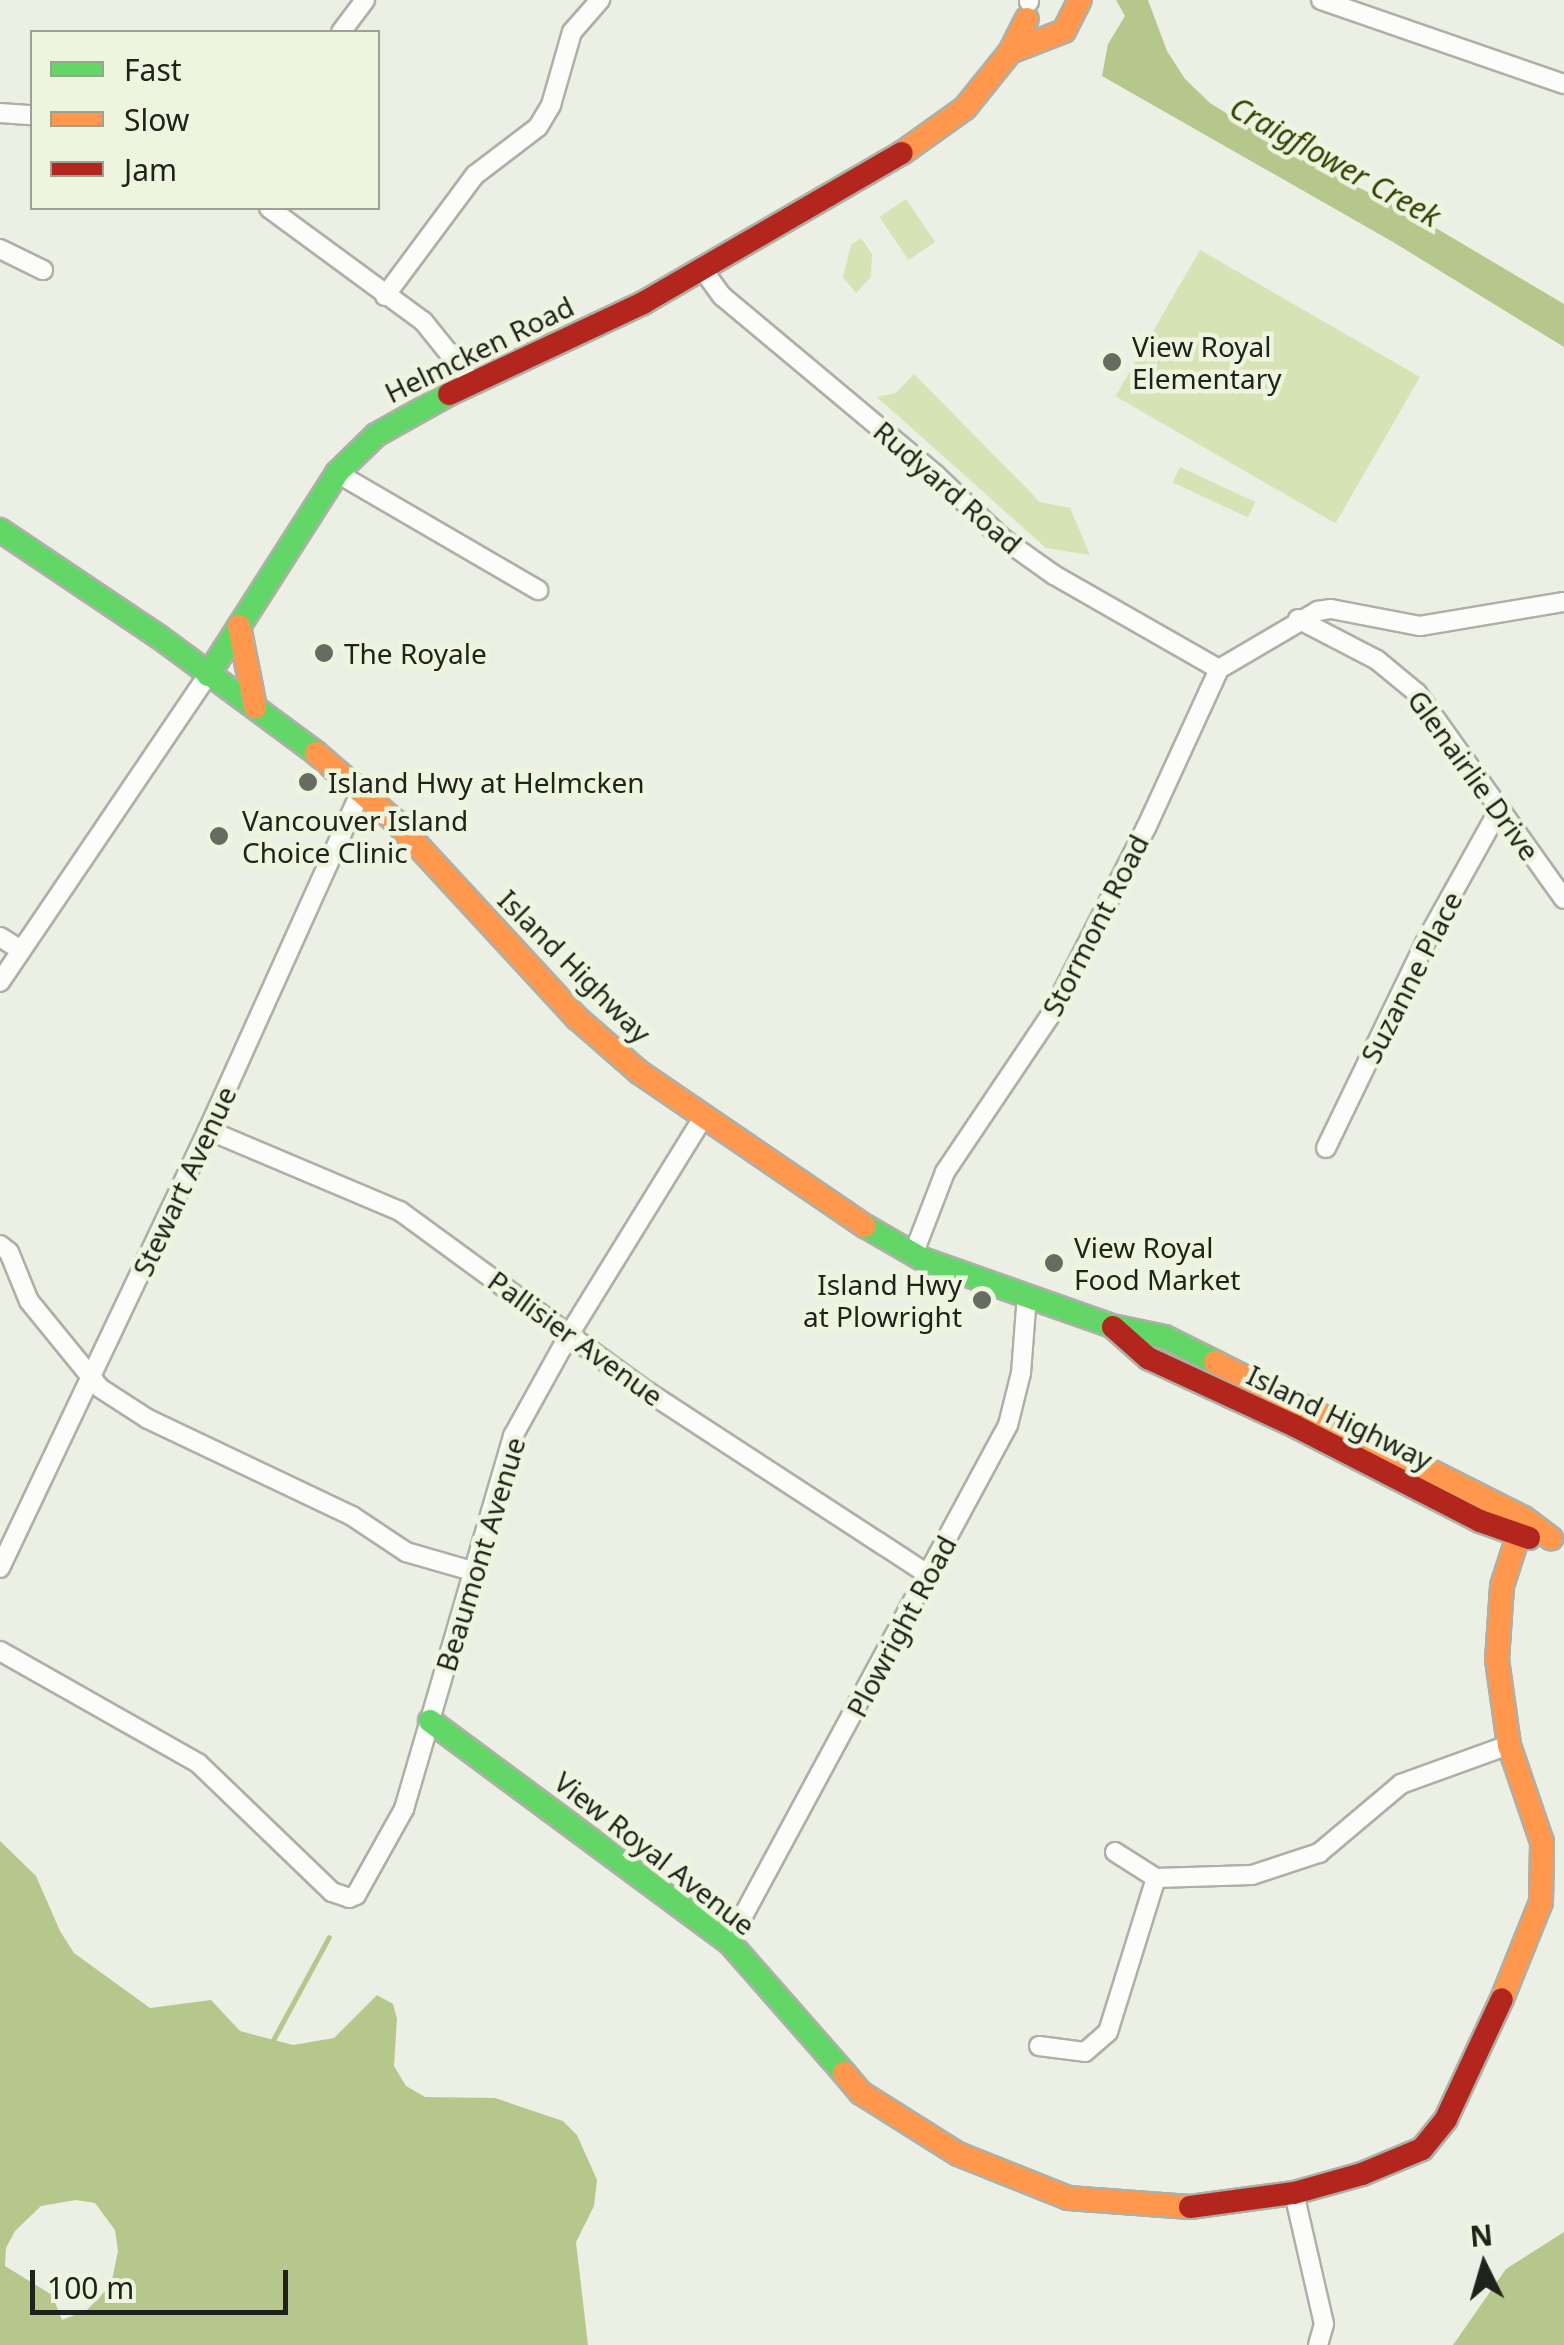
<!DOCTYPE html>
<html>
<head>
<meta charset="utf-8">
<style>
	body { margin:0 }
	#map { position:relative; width:1564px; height:2345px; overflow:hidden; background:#ecf0e4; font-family:"Noto Sans",sans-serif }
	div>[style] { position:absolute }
	.green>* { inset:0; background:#d5e3b5; transform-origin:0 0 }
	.water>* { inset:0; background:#b5c78b }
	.stream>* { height:5px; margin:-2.5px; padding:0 2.5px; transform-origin:2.5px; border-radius:2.5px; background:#b5c78b }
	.roads { filter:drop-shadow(2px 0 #adb0a6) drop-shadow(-2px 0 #adb0a6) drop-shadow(0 2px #adb0a6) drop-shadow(0 -2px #adb0a6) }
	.street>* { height:18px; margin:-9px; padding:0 9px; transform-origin:9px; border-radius:9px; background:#fcfdfb }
	.fast>* { height:22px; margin:-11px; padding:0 11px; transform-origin:11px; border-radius:11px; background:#63d668 }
	.slow>* { height:22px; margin:-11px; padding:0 11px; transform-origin:11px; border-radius:11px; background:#ff974d }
	.jam>* { height:22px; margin:-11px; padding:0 11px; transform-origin:11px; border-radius:11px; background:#b3261e }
	.dots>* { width:28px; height:28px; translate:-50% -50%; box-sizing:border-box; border:5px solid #eef5df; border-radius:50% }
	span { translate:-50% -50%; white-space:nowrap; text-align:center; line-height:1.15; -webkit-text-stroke:9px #eef5df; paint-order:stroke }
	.poi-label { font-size:28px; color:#20231b }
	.left { translate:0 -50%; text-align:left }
	.right { translate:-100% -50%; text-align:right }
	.street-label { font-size:28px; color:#20231b }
	.water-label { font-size:30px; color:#334102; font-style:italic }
	.legend { position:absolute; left:30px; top:30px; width:350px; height:180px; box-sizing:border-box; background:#eef5df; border:2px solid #9ca191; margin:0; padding:12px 18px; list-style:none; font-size:30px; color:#20231b }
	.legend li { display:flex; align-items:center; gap:20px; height:50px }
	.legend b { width:50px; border:2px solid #9ca191 }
	.north { position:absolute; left:1434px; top:2215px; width:100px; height:100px; -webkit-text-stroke:8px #eef5df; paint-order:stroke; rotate:355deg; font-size:28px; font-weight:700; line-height:40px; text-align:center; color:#20231b }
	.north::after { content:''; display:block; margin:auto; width:35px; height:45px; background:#20231b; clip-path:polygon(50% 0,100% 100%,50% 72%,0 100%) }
	.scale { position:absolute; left:30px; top:2270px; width:258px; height:45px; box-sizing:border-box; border:5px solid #20231b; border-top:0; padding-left:12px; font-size:30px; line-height:35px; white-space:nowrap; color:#20231b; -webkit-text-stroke:8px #eef5df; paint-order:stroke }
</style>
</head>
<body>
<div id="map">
	<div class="green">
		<div style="left:906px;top:199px;width:52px;height:32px;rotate:56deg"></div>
		<div style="clip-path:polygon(861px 238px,872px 254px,871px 277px,856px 293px,843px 277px,851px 245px)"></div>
		<div style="left:1200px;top:250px;width:254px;height:169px;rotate:30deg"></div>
		<div style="clip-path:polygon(914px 374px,1040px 502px,1070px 508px,1090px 555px,1046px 548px,877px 397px,896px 393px)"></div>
		<div style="left:1180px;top:467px;width:83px;height:17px;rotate:25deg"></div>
	</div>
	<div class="water">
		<div style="clip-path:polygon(1116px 0,1148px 0,1167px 51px,1185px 79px,1210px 103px,1293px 155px,1414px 215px,1564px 304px,1564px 347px,1393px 242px,1102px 76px,1108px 44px,1125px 16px)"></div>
		<div style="clip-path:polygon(evenodd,0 1841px,36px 1876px,60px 1931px,74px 1953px,150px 2008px,211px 2000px,240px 2031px,293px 2045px,334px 2038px,377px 1995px,393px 2004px,397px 2019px,394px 2066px,406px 2086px,425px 2097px,495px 2098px,563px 2121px,577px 2135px,597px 2180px,594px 2206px,576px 2242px,588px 2345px,0 2345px,0 1841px,76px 2200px,95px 2203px,115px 2230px,118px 2251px,111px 2285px,87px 2310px,62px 2320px,52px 2295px,5px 2266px,6px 2248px,15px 2231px,41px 2206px,76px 2200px)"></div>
		<div style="clip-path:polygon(1564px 2232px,1564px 2345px,1453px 2345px,1506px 2269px)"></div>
	</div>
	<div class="stream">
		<div style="left:273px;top:2040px;width:117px;rotate:-61.5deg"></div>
	</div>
	<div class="roads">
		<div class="street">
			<div style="left:1029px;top:0;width:2px;rotate:90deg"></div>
			<div style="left:1321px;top:0;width:257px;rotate:19.1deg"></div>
			<div style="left:341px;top:32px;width:40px;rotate:-53deg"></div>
			<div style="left:0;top:113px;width:32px;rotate:4deg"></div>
			<div style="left:269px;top:208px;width:191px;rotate:36.3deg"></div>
			<div style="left:423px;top:321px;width:80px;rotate:51.1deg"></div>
			<div style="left:0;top:249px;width:48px;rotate:26deg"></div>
			<div style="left:703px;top:270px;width:32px;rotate:54deg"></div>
			<div style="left:722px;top:296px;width:279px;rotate:39.9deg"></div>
			<div style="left:936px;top:475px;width:91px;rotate:43.7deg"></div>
			<div style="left:1002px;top:538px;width:64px;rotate:35.4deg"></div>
			<div style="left:1054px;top:575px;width:190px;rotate:29.7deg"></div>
			<div style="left:385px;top:296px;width:151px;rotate:-53.4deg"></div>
			<div style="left:475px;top:175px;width:79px;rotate:-37.3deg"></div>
			<div style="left:538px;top:127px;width:26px;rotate:-59deg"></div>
			<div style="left:551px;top:105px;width:76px;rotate:-74deg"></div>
			<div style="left:572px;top:32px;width:43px;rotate:-48.8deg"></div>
			<div style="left:337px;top:473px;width:233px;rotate:30.2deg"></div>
			<div style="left:1298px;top:619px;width:89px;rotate:27.4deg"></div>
			<div style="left:1377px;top:660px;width:52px;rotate:39.5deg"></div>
			<div style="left:1417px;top:693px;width:253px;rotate:54.5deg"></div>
			<div style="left:0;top:937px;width:25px;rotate:32deg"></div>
			<div style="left:0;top:982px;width:371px;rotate:-55.9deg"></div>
			<div style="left:208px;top:1130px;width:208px;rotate:22.9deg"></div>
			<div style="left:400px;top:1211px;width:296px;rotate:36.2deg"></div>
			<div style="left:639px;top:1386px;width:346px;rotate:33.1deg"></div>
			<div style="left:1326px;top:1148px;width:232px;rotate:-64.2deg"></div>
			<div style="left:1427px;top:939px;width:150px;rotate:-60.9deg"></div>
			<div style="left:0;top:1245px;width:11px;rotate:38deg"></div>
			<div style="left:9px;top:1252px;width:53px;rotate:67.8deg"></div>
			<div style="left:29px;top:1301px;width:112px;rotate:50.8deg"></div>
			<div style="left:100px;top:1388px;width:57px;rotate:32.9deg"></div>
			<div style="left:148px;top:1419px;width:226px;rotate:25.4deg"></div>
			<div style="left:352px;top:1516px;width:65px;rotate:33.7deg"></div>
			<div style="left:406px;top:1552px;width:69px;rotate:16.1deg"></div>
			<div style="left:913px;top:1255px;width:89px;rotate:-68.9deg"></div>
			<div style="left:945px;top:1172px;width:192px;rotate:-56.1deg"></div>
			<div style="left:1052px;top:1013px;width:208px;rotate:-63.1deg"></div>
			<div style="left:1146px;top:828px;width:175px;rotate:-65.3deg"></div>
			<div style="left:1219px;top:669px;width:115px;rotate:-30.4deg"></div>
			<div style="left:1318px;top:611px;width:13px;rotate:-9deg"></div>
			<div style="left:1331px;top:609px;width:91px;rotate:10.8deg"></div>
			<div style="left:1420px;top:626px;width:146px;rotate:-9.5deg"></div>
			<div style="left:0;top:1568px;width:485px;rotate:-64.6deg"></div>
			<div style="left:208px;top:1130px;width:372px;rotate:-65.7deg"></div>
			<div style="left:0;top:1651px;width:227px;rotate:29.5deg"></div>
			<div style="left:198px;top:1763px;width:186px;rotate:43.9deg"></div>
			<div style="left:332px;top:1892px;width:18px;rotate:19deg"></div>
			<div style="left:349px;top:1898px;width:8px;rotate:-23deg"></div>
			<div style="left:356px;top:1895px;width:98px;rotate:-60.8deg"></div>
			<div style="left:404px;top:1809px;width:389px;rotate:-73.7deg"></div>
			<div style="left:513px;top:1436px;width:118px;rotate:-61deg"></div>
			<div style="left:570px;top:1333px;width:253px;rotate:-58.3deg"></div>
			<div style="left:1115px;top:1852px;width:49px;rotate:32.4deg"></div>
			<div style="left:1156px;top:1878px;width:96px;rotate:-1.8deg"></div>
			<div style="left:1252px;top:1875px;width:71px;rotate:-18.2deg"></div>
			<div style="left:1319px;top:1853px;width:107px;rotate:-40.1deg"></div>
			<div style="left:1401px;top:1784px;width:115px;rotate:-19.9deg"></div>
			<div style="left:729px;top:1942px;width:587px;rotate:-61.65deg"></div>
			<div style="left:1008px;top:1425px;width:54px;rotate:-76deg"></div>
			<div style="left:1021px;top:1373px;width:78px;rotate:-85.6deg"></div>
			<div style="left:1039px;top:2046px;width:46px;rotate:7.4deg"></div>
			<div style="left:1085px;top:2052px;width:30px;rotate:-41deg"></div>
			<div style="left:1108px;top:2032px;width:161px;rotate:-72.7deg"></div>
			<div style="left:1294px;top:2193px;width:134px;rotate:77.1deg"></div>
			<div style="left:1324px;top:2324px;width:22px;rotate:106deg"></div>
		</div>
		<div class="fast">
			<div style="left:0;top:530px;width:190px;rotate:33.9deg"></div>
			<div style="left:158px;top:636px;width:197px;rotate:36.5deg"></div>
			<div style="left:208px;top:675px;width:240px;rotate:-57.4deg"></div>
			<div style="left:337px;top:473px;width:54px;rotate:-44.3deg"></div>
			<div style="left:376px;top:435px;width:84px;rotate:-29.3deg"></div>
			<div style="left:865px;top:1226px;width:66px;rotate:30.1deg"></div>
			<div style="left:922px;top:1259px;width:201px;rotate:19.4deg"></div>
			<div style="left:1112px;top:1326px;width:54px;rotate:11.7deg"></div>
			<div style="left:1165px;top:1337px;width:56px;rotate:26.6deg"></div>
			<div style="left:430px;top:1721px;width:372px;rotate:36.5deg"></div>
			<div style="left:729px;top:1942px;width:174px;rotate:48.7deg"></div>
		</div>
		<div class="slow">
			<div style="left:1010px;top:52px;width:58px;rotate:-21.3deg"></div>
			<div style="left:1064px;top:31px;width:35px;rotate:-63deg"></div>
			<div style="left:902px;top:153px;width:77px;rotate:-35.5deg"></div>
			<div style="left:965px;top:108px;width:72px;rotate:-51.2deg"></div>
			<div style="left:1010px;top:52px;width:37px;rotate:-63deg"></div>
			<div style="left:239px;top:626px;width:83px;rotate:78.8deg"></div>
			<div style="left:316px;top:753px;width:106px;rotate:40.8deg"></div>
			<div style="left:396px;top:822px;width:267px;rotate:47.3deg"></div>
			<div style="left:577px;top:1018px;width:82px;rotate:41.1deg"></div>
			<div style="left:639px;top:1072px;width:273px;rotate:34.3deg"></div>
			<div style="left:1215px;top:1362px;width:346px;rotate:26.8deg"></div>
			<div style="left:1524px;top:1518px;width:34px;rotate:37deg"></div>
			<div style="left:1502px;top:1999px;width:105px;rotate:-68.1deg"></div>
			<div style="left:1541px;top:1902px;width:60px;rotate:-89deg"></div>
			<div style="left:1542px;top:1842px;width:102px;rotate:-108.8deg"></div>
			<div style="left:1509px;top:1745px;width:86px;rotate:-98deg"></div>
			<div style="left:1497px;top:1660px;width:74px;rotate:-86.1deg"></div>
			<div style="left:1502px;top:1586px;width:71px;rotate:-72.1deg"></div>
			<div style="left:844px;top:2073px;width:26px;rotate:50deg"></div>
			<div style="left:861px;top:2093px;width:115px;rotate:32.2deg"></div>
			<div style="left:958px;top:2154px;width:118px;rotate:21.8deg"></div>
			<div style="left:1068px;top:2198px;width:122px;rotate:4.2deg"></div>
		</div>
		<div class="jam">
			<div style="left:449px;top:394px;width:214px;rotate:-25.1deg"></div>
			<div style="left:643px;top:303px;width:299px;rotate:-30.1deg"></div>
			<div style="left:1113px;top:1327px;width:47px;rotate:41.5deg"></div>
			<div style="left:1148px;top:1358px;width:162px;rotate:24.8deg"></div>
			<div style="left:1295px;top:1426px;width:208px;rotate:27.2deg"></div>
			<div style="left:1480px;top:1521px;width:52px;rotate:19.1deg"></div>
			<div style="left:1190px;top:2207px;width:105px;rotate:-7.7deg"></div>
			<div style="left:1294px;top:2193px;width:71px;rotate:-15.6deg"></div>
			<div style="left:1362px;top:2174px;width:65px;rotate:-22.6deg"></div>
			<div style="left:1422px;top:2149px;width:38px;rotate:-51deg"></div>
			<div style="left:1446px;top:2119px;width:132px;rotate:-65deg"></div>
		</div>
	</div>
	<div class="dots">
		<div style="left:1112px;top:362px;background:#676b61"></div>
		<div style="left:324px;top:653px;background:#676b61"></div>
		<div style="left:308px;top:782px;background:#676b61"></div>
		<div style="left:219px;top:836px;background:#676b61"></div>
		<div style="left:1054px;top:1263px;background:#676b61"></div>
		<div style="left:982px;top:1300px;background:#676b61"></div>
	</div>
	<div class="poi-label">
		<span class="left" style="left:1132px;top:362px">View Royal<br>Elementary</span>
		<span class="left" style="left:344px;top:653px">The Royale</span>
		<span class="left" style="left:328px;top:782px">Island Hwy at Helmcken</span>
		<span class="left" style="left:242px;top:836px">Vancouver Island<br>Choice Clinic</span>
		<span class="left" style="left:1074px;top:1263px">View Royal<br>Food Market</span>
		<span class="right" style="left:962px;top:1300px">Island Hwy<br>at Plowright</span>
	</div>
	<div class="street-label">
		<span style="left:479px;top:349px;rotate:-26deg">Helmcken Road</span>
		<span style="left:948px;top:487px;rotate:41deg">Rudyard Road</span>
		<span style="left:1474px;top:775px;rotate:54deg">Glenairlie Drive</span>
		<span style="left:1095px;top:925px;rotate:-63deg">Stormont Road</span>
		<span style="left:575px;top:966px;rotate:45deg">Island Highway</span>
		<span style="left:1411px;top:977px;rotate:-63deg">Suzanne Place</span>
		<span style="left:184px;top:1181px;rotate:-65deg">Stewart Avenue</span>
		<span style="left:576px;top:1338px;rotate:36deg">Pallisier Avenue</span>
		<span style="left:1340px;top:1417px;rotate:26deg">Island Highway</span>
		<span style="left:480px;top:1554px;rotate:-73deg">Beaumont Avenue</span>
		<span style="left:901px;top:1626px;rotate:-62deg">Plowright Road</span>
		<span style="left:655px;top:1853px;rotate:38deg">View Royal Avenue</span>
	</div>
	<div class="water-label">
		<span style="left:1335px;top:162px;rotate:29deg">Craigflower Creek</span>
	</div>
	<ul class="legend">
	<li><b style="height:12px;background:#63d668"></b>Fast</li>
	<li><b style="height:12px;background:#ff974d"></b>Slow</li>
	<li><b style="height:12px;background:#b3261e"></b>Jam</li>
	</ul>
	<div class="north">N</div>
	<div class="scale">100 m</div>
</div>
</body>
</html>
